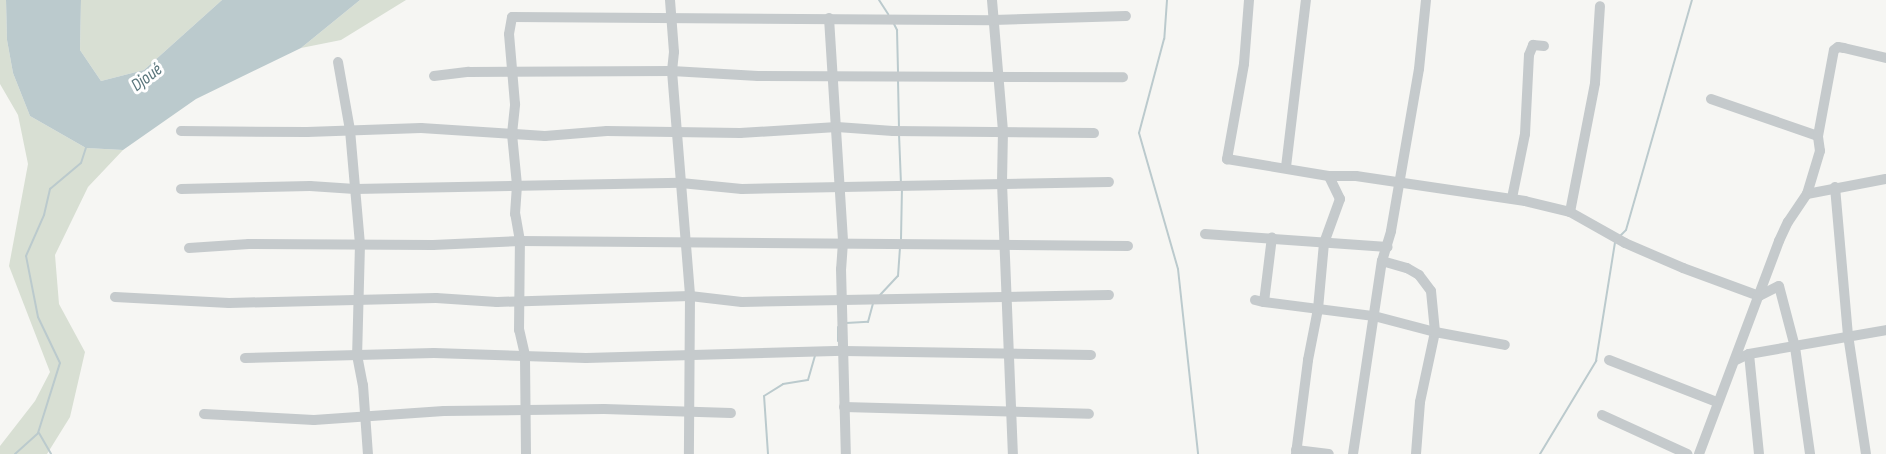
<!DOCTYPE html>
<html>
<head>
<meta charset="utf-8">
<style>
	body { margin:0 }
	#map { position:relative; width:1886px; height:454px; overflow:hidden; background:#f6f6f3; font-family:"Sofia Sans Condensed",sans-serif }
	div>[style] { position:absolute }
	.green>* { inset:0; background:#d8dfd3 }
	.water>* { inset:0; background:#bbcacd }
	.stream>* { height:2px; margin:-1px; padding:0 1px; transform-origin:1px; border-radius:1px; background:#bbcacd }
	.minor>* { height:10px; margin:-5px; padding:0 5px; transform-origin:5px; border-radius:5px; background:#c5cacc }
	span { translate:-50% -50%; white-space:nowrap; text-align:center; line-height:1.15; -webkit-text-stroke:6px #fff; paint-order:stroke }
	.water-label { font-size:18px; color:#5a767c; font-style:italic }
</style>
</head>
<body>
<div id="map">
	<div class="green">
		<div style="clip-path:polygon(0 0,6px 0,7px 40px,13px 73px,30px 116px,86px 148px,123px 150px,88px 187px,55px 255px,59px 304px,85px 352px,70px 417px,47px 454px,0 454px,0 446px,35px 401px,50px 372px,9px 266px,28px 164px,18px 115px,0 84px)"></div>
		<div style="clip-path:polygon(81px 0,222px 0,144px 70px,101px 81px,80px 50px)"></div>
		<div style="clip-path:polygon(360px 0,406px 0,341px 40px,301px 48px)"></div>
	</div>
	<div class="water">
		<div style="clip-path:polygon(6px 0,81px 0,80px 50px,101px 81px,144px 70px,222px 0,360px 0,301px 48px,196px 99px,123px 150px,86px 148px,30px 116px,13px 73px,7px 40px)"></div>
	</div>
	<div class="stream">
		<div style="left:879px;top:0;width:17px;rotate:57deg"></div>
		<div style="left:1167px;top:0;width:39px;rotate:94deg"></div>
		<div style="left:1164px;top:39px;width:97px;rotate:104.9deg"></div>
		<div style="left:1139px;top:133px;width:141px;rotate:74deg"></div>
		<div style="left:1178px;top:269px;width:186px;rotate:83.8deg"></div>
		<div style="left:894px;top:24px;width:7px;rotate:63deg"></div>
		<div style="left:897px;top:30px;width:42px;rotate:88.6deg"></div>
		<div style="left:898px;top:80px;width:49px;rotate:88.8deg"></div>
		<div style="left:899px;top:134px;width:49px;rotate:87.7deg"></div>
		<div style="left:1620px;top:236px;width:8px;rotate:-45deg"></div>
		<div style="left:1626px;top:230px;width:239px;rotate:-74deg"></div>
		<div style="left:901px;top:239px;width:51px;rotate:-88.9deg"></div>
		<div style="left:880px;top:295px;width:26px;rotate:-47deg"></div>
		<div style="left:898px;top:276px;width:28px;rotate:-86deg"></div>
		<div style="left:846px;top:323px;width:22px;rotate:-3deg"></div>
		<div style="left:868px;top:322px;width:20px;rotate:-75deg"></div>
		<div style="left:838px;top:327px;width:14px;rotate:90deg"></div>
		<div style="left:39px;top:433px;width:24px;rotate:60deg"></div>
		<div style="left:15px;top:454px;width:31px;rotate:-42deg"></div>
		<div style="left:38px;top:433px;width:73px;rotate:-72.6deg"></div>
		<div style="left:60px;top:363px;width:51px;rotate:-115.6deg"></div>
		<div style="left:38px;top:317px;width:62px;rotate:-101.1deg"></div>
		<div style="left:26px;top:256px;width:45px;rotate:-66.3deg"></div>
		<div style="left:44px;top:215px;width:27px;rotate:-77deg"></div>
		<div style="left:50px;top:189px;width:40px;rotate:-40deg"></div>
		<div style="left:81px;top:163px;width:16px;rotate:-72deg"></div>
		<div style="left:768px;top:454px;width:58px;rotate:-93.9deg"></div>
		<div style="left:764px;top:396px;width:22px;rotate:-32deg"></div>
		<div style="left:783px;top:384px;width:25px;rotate:-9deg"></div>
		<div style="left:808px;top:380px;width:25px;rotate:-74deg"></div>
		<div style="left:1540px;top:454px;width:109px;rotate:-58.9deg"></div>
		<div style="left:1596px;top:361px;width:120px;rotate:-80.9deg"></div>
	</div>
	<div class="minor">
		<div style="left:670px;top:0;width:52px;rotate:85.6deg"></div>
		<div style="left:674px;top:52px;width:19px;rotate:96deg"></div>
		<div style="left:672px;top:71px;width:226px;rotate:85.4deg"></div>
		<div style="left:690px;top:296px;width:158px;rotate:90.4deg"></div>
		<div style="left:992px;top:0;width:130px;rotate:85.2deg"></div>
		<div style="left:1003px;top:130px;width:53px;rotate:91.1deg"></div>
		<div style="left:1002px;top:183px;width:271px;rotate:87.7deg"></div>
		<div style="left:1249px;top:0;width:64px;rotate:94.5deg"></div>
		<div style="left:1244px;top:64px;width:97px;rotate:100.1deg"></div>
		<div style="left:1227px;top:159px;width:103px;rotate:9.5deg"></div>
		<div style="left:1329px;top:176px;width:27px"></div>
		<div style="left:1356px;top:176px;width:171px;rotate:8.4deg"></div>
		<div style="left:1525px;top:201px;width:46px;rotate:13.7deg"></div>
		<div style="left:1570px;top:212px;width:63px;rotate:29.4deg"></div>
		<div style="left:1625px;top:243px;width:63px;rotate:23.3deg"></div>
		<div style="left:1683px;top:268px;width:81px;rotate:20.2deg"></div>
		<div style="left:1759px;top:296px;width:22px;rotate:-27deg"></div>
		<div style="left:1779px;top:286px;width:63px;rotate:75.3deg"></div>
		<div style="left:1795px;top:347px;width:108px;rotate:82deg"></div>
		<div style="left:829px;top:18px;width:224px;rotate:86.4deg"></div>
		<div style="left:843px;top:242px;width:27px;rotate:94deg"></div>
		<div style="left:841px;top:269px;width:185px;rotate:88.5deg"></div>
		<div style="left:338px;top:62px;width:69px;rotate:80deg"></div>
		<div style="left:350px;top:130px;width:114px;rotate:85deg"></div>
		<div style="left:360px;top:244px;width:111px;rotate:91.5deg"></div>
		<div style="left:357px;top:355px;width:31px;rotate:79deg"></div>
		<div style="left:363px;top:385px;width:69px;rotate:85.9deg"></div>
		<div style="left:434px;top:76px;width:35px;rotate:-7deg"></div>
		<div style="left:469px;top:72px;width:203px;rotate:-0.3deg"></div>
		<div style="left:672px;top:71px;width:86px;rotate:3.3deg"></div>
		<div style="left:758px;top:76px;width:365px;rotate:0.2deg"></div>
		<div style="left:1711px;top:99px;width:113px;rotate:19.1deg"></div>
		<div style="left:181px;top:131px;width:126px;rotate:0.5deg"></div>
		<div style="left:307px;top:132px;width:114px;rotate:-2deg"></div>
		<div style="left:421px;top:128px;width:124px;rotate:3.7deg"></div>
		<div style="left:545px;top:136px;width:62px;rotate:-4.6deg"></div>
		<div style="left:607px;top:131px;width:133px;rotate:0.9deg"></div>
		<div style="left:740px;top:133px;width:97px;rotate:-3.5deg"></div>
		<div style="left:837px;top:127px;width:56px;rotate:4.1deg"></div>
		<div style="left:893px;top:131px;width:201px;rotate:0.6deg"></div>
		<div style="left:1286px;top:167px;width:168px;rotate:-83.2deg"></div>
		<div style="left:1835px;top:187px;width:149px;rotate:85deg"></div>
		<div style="left:1848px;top:335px;width:120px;rotate:81.4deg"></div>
		<div style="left:181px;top:189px;width:129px;rotate:-1.3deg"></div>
		<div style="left:310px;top:186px;width:45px;rotate:3.8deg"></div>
		<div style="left:355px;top:189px;width:326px;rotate:-1.1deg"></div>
		<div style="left:681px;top:183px;width:61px;rotate:5.6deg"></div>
		<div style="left:742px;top:189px;width:367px;rotate:-1.1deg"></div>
		<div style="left:1807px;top:194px;width:80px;rotate:-10.8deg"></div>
		<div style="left:1512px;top:198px;width:65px;rotate:-78.5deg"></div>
		<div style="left:1525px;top:134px;width:79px;rotate:-87.1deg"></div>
		<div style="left:1529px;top:55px;width:11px;rotate:-68deg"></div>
		<div style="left:1533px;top:45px;width:11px;rotate:5deg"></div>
		<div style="left:1570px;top:212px;width:131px;rotate:-79deg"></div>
		<div style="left:1595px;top:83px;width:77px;rotate:-86.3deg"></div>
		<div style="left:1205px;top:234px;width:183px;rotate:4.1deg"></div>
		<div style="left:189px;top:248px;width:60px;rotate:-3.8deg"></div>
		<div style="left:249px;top:244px;width:184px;rotate:0.3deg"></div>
		<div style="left:433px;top:245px;width:87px;rotate:-2.6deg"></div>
		<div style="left:520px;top:241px;width:608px;rotate:0.47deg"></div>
		<div style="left:1382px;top:261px;width:26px;rotate:16deg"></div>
		<div style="left:1407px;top:268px;width:14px;rotate:30deg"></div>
		<div style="left:1419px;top:275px;width:20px;rotate:53deg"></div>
		<div style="left:1431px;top:291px;width:41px;rotate:84.4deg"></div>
		<div style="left:1435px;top:332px;width:72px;rotate:102.1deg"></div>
		<div style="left:1420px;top:402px;width:52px;rotate:94.4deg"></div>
		<div style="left:115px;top:297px;width:114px;rotate:3deg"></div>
		<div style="left:229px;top:303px;width:207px;rotate:-1.4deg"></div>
		<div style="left:436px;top:298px;width:61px;rotate:3.8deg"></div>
		<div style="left:497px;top:302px;width:193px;rotate:-1.8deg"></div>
		<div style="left:690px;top:296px;width:52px;rotate:6.6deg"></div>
		<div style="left:742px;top:302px;width:367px;rotate:-1.1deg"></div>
		<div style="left:1255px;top:300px;width:9px;rotate:13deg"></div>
		<div style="left:1264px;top:302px;width:65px;rotate:-83deg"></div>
		<div style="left:1264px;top:302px;width:111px;rotate:7.3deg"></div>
		<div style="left:1374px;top:316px;width:63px;rotate:14.7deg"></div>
		<div style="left:1435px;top:332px;width:71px;rotate:10.5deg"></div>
		<div style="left:1749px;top:354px;width:100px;rotate:84.3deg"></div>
		<div style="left:245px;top:358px;width:189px;rotate:-1.5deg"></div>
		<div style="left:434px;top:353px;width:152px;rotate:1.9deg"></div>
		<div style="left:586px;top:358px;width:258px;rotate:-1.6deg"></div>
		<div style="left:844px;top:351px;width:247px;rotate:0.9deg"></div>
		<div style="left:1609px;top:360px;width:116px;rotate:21.3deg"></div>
		<div style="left:1736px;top:360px;width:14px;rotate:-25deg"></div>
		<div style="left:1749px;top:354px;width:139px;rotate:-9.9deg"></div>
		<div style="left:844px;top:407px;width:245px;rotate:1.6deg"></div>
		<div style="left:204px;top:414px;width:110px;rotate:3.1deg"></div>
		<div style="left:314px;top:420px;width:130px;rotate:-4deg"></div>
		<div style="left:444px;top:411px;width:160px;rotate:-0.7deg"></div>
		<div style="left:604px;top:409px;width:127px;rotate:1.8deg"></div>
		<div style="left:1602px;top:415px;width:94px;rotate:24.6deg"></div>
		<div style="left:1296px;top:450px;width:33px;rotate:7deg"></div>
		<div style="left:526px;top:454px;width:99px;rotate:-90.6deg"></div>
		<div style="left:525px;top:355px;width:26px;rotate:-103deg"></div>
		<div style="left:519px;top:330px;width:89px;rotate:-89.4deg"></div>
		<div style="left:520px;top:241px;width:27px;rotate:-100deg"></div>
		<div style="left:515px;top:214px;width:29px;rotate:-86deg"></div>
		<div style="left:517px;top:185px;width:51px;rotate:-95.6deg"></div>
		<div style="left:512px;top:134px;width:30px;rotate:-84deg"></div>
		<div style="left:515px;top:104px;width:70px;rotate:-94.9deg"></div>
		<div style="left:509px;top:34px;width:17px;rotate:-80deg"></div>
		<div style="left:512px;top:17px;width:481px;rotate:0.4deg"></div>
		<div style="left:993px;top:20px;width:133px;rotate:-1.7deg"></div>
		<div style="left:1296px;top:454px;width:95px;rotate:-82.7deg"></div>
		<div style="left:1308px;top:360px;width:52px;rotate:-78.9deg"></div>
		<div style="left:1318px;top:309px;width:66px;rotate:-84.8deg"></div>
		<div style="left:1324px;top:243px;width:47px;rotate:-70deg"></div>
		<div style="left:1340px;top:199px;width:25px;rotate:-116deg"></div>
		<div style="left:1353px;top:454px;width:195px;rotate:-81.5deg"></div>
		<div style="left:1382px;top:261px;width:31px;rotate:-73deg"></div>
		<div style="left:1391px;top:231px;width:164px;rotate:-80.2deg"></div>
		<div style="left:1419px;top:69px;width:69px;rotate:-84.2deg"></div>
		<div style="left:1699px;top:454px;width:228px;rotate:-69.4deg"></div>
		<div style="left:1779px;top:241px;width:21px;rotate:-65deg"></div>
		<div style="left:1788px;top:222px;width:34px;rotate:-56deg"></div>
		<div style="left:1807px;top:194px;width:45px;rotate:-73.2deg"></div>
		<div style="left:1820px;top:151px;width:15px;rotate:-98deg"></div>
		<div style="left:1818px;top:136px;width:87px;rotate:-79.5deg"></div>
		<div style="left:1834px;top:50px;width:5px;rotate:-37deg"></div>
		<div style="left:1838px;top:47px;width:6px;rotate:9deg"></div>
		<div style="left:1844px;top:48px;width:43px;rotate:13.4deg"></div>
	</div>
	<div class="water-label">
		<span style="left:147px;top:78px;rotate:-37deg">Djoué</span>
	</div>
</div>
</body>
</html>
